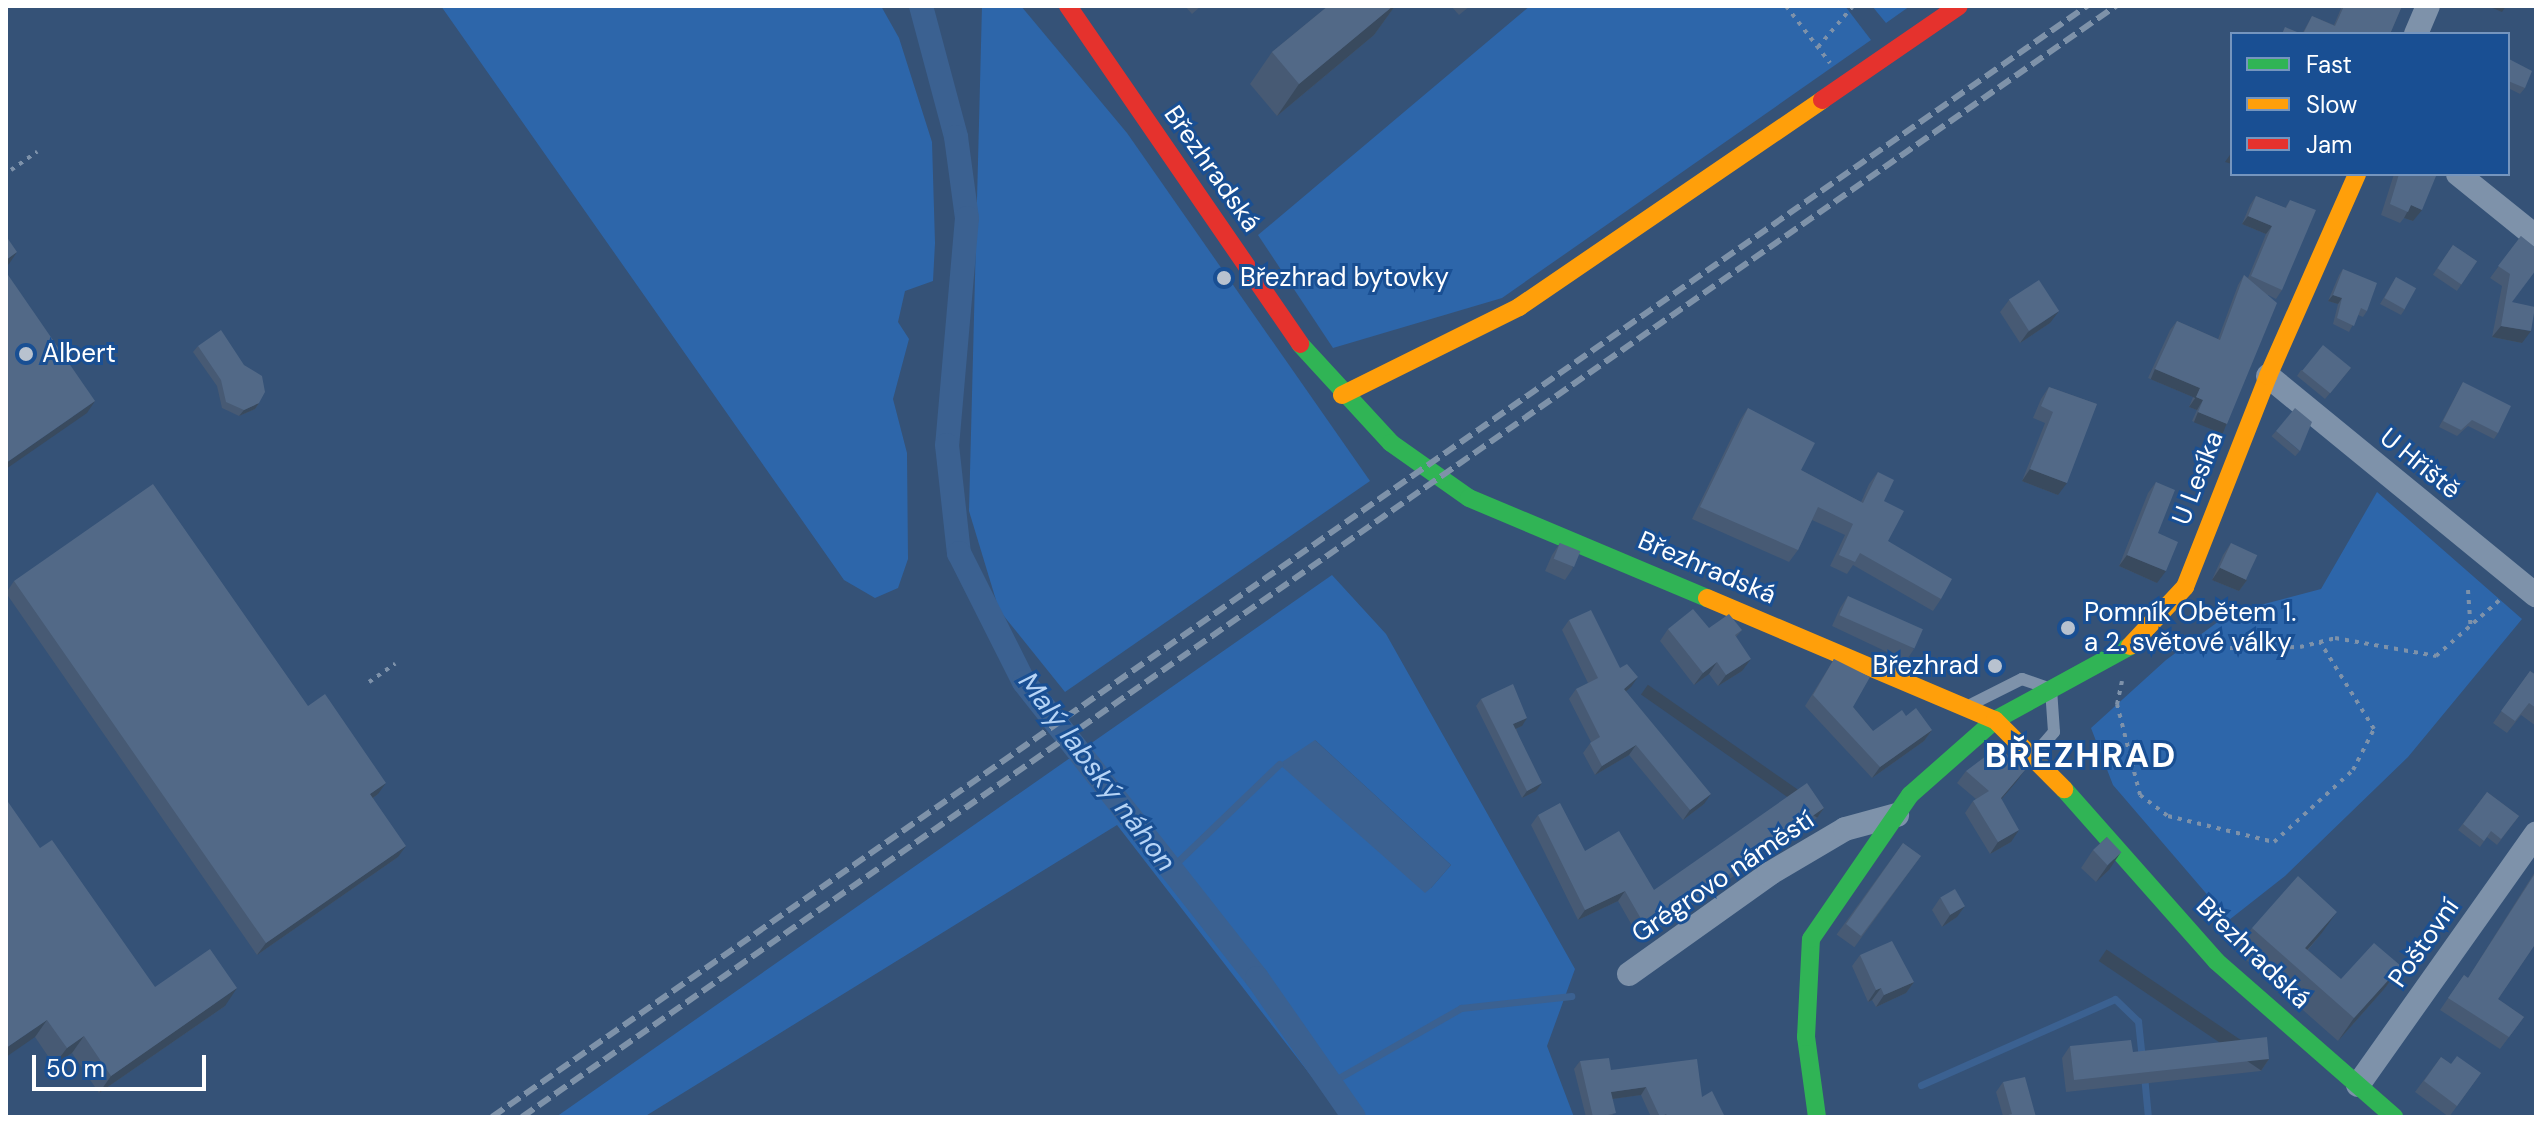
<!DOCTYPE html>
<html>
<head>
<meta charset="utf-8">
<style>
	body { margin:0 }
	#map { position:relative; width:2542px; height:1123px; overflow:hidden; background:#355277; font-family:"DM Sans",sans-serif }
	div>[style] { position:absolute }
	.green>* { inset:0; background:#2d66aa }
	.water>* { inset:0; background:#3b6191 }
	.stream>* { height:7px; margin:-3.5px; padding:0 3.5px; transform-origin:3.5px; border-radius:3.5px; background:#3b6191 }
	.canal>* { height:24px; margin:-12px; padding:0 12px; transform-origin:12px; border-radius:12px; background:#3b6191 }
	.path>* { height:4px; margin-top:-2px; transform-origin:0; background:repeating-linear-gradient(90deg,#7e92aa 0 4px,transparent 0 10px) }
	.lane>* { height:12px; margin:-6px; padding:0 6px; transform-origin:6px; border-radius:6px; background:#7e92aa }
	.street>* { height:24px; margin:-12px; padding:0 12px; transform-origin:12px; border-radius:12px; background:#7e92aa }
	.fast>* { height:18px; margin:-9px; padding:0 9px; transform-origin:9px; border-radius:9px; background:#30b455 }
	.slow>* { height:18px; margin:-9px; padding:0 9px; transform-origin:9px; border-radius:9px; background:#ff9f0a }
	.jam>* { height:18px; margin:-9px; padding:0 9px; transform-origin:9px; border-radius:9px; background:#e5322d }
	.rail>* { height:6px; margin-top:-3px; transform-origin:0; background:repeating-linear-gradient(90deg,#7e92a9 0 14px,transparent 0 20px) }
	.wall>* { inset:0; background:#475a74; transform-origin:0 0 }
	.shaded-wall>* { inset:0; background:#394a5e; transform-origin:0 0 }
	.building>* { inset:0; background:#526987; transform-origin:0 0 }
	.dots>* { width:22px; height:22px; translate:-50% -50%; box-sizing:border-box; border:4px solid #194f93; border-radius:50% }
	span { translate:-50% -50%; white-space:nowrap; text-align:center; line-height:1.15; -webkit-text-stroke:6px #194f93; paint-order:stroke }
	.street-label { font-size:26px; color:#fff }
	.poi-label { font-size:26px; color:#fff }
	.left { translate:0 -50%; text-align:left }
	.right { translate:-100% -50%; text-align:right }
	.water-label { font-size:28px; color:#b6d4f6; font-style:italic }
	.district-label { font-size:34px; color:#fff; font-weight:700; letter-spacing:2px }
	.frame { position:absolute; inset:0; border:8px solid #fff; pointer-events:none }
	.legend { position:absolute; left:2230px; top:32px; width:280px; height:144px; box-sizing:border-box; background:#194f93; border:2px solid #7595be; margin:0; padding:10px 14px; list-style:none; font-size:24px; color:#fff }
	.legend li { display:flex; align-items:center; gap:16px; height:40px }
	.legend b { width:40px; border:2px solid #7595be }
	.scale { position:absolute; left:32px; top:1055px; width:174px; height:36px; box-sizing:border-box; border:4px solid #fff; border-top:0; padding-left:10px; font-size:24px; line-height:28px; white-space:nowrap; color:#fff; -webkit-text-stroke:6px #194f93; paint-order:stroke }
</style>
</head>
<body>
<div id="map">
	<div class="green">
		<div style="clip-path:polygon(441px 6px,881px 6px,899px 38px,932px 142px,935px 243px,933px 281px,905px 291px,898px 322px,909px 339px,893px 399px,907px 453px,908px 559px,898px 588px,875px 598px,844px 580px)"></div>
		<div style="clip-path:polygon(982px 6px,1021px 6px,1127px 133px,1370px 481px,1065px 692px,999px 610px,969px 511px)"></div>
		<div style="clip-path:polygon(1530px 6px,1845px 6px,1871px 40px,1502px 298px,1333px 348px,1258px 235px)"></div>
		<div style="clip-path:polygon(1872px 6px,1910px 6px,1886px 23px)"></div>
		<div style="clip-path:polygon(2377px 492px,2522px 619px,2408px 757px,2285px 876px,2229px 920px,2113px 785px,2091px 728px,2166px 660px,2230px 613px,2321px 589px)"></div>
		<div style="clip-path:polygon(evenodd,1332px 575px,1386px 634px,1575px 969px,1547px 1046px,1574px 1117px,1343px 1117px,1117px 825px,644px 1117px,556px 1117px,1332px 575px,1315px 740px,1451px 865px,1431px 888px,1411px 880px,1365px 834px,1315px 740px)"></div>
	</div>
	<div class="water">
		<div style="clip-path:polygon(1315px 740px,1451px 865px,1431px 888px,1425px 893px,1279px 764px)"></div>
	</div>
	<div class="stream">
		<div style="left:1169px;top:870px;width:153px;rotate:-43.9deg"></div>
		<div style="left:2144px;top:1075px;width:42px;rotate:84.6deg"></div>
		<div style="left:1330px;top:1083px;width:151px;rotate:-29.8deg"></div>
		<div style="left:1461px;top:1008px;width:111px;rotate:-6.2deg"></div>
		<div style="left:1921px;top:1085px;width:212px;rotate:-23.9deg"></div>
		<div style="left:2115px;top:999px;width:32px;rotate:44deg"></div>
		<div style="left:2138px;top:1021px;width:38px;rotate:84deg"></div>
	</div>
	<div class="canal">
		<div style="left:921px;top:6px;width:136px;rotate:75deg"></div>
		<div style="left:956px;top:137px;width:82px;rotate:82.3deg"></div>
		<div style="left:967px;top:218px;width:228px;rotate:95deg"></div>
		<div style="left:947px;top:445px;width:109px;rotate:83.7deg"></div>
		<div style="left:959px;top:553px;width:144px;rotate:63.3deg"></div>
		<div style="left:1024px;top:682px;width:377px;rotate:51.8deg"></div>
		<div style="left:1257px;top:978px;width:169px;rotate:55.1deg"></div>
	</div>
	<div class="path">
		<div style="left:1786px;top:6px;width:72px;rotate:52.3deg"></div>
		<div style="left:1818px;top:47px;width:54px;rotate:-49.5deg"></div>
		<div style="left:11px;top:170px;width:32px;rotate:-35deg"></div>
		<div style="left:2468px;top:590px;width:39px;rotate:86deg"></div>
		<div style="left:2170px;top:649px;width:130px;rotate:-0.9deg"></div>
		<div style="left:2300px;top:647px;width:36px;rotate:-14deg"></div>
		<div style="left:2335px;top:638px;width:103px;rotate:10.1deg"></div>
		<div style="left:2436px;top:656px;width:89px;rotate:-41.4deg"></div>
		<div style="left:2122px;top:681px;width:24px;rotate:102deg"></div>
		<div style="left:2117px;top:704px;width:94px;rotate:75.8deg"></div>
		<div style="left:2140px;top:795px;width:35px;rotate:37deg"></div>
		<div style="left:2168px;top:816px;width:109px;rotate:13.8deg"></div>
		<div style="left:2274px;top:842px;width:107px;rotate:-42.3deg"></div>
		<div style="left:2353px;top:770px;width:46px;rotate:-62.9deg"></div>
		<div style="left:2374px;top:729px;width:102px;rotate:-121.8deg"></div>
		<div style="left:369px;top:682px;width:32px;rotate:-35deg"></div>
	</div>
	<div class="lane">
		<div style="left:1972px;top:704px;width:56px;rotate:-26.6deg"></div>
		<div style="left:2022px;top:679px;width:31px;rotate:19deg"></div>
		<div style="left:2051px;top:689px;width:43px;rotate:86deg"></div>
		<div style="left:2054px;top:732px;width:28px;rotate:131deg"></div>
	</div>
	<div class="street">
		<div style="left:2416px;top:34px;width:30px;rotate:-67deg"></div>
		<div style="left:2458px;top:174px;width:100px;rotate:38.9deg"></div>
		<div style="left:2268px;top:376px;width:346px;rotate:39.3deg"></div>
		<div style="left:1629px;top:974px;width:172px;rotate:-35.5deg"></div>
		<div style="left:1769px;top:874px;width:88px;rotate:-30.6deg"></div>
		<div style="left:1845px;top:829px;width:54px;rotate:-15.1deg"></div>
		<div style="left:2358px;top:1085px;width:308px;rotate:-54.7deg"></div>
	</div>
	<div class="fast">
		<div style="left:1300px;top:344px;width:134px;rotate:47.4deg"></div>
		<div style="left:1391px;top:443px;width:95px;rotate:35.2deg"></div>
		<div style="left:1469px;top:498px;width:258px;rotate:22.8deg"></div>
		<div style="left:2064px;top:789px;width:230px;rotate:48.5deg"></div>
		<div style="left:2216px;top:961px;width:237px;rotate:41.2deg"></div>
		<div style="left:1817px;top:1117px;width:81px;rotate:-97.8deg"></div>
		<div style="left:1806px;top:1037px;width:98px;rotate:-87.1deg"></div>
		<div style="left:1811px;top:939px;width:175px;rotate:-55.5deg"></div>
		<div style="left:1910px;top:795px;width:113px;rotate:-41.4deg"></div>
		<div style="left:1995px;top:720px;width:154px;rotate:-28.7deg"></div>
	</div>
	<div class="slow">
		<div style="left:1342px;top:395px;width:198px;rotate:-26.4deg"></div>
		<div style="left:1519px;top:307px;width:367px;rotate:-34.3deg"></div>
		<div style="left:1707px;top:598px;width:313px;rotate:23deg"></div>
		<div style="left:1995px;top:720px;width:98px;rotate:45deg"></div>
		<div style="left:2130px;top:646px;width:81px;rotate:-47deg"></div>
		<div style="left:2185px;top:587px;width:227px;rotate:-68.5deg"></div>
		<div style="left:2268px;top:376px;width:221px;rotate:-66.2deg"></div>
	</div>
	<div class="jam">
		<div style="left:1068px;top:6px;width:410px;rotate:55.5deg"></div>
		<div style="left:1822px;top:100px;width:166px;rotate:-34.5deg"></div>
	</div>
	<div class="rail">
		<div style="left:492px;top:1117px;width:1944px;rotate:-34.86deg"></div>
		<div style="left:522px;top:1117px;width:1943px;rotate:-34.88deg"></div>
	</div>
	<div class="wall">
		<div style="clip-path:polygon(1185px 6px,1201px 6px,1192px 14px)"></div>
		<div style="clip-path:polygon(1328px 6px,1395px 6px,1374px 35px,1277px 116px,1250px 84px,1272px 52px)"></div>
		<div style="clip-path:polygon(1451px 6px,1470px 6px,1459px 15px)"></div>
		<div style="clip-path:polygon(2342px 6px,2402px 6px,2390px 34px,2302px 34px,2312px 16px,2334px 25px)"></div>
		<div style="clip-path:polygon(2508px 60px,2525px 88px,2520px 94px,2508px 88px)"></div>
		<div style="clip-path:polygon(2394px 174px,2430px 174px,2413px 221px,2404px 218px,2400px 223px,2381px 215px)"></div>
		<div style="clip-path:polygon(2256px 196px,2285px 208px,2290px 200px,2282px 290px,2276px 299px,2268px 295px,2227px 424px,2221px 433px,2192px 421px,2197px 410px,2189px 407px,2193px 397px,2148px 378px,2170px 330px,2177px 321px,2218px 339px,2238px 285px,2244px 275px,2248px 278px,2266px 234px,2242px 224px,2250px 205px)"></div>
		<div style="clip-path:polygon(2521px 236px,2512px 302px,2522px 343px,2492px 337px,2502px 286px,2490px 278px)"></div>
		<div style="left:2453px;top:245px;width:29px;height:36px;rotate:34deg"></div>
		<div style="clip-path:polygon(2343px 269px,2367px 311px,2363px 317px,2358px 315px,2349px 332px,2333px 324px,2338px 304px,2328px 301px,2339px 275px)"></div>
		<div style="clip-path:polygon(2396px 277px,2405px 309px,2401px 315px,2380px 304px)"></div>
		<div style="clip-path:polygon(2009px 300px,2050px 323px,2020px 343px,2000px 312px)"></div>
		<div style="clip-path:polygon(198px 346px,259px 403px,255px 409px,239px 416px,222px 408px,217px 386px,193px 352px)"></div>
		<div style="clip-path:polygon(2351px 368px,2325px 399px,2297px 376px,2301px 370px)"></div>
		<div style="clip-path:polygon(2463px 382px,2498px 433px,2494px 439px,2468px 426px,2457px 436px,2439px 427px)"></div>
		<div style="clip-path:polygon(2049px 387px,2097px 404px,2058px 495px,2022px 481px,2045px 423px,2033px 418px,2041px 399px)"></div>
		<div style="clip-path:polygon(1748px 408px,1801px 470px,1861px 502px,1869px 484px,1878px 472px,1884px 501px,1888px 541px,1941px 599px,1933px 611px,1853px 565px,1847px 574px,1830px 566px,1845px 535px,1812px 520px,1798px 550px,1789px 562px,1692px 519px,1740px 420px)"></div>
		<div style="left:2276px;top:431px;width:31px;height:7px;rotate:40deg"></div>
		<div style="clip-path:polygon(2156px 482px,2158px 533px,2157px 583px,2119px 566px,2148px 493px)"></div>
		<div style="clip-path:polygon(1560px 543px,1573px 568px,1565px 580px,1545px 571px,1552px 555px)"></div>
		<div style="clip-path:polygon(2231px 543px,2247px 580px,2239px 591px,2212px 580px,2223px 555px)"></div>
		<div style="clip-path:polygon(14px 581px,308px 706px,378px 794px,373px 798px,398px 857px,257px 955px,6px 593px)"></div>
		<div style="clip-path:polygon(1848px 596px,1914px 649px,1906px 661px,1832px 626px,1840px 608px)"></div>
		<div style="clip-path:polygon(1569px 620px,1620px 668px,1631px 687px,1626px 691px,1704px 804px,1683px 820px,1629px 755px,1595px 775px,1583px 753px,1591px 742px,1569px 699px,1576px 689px,1588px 683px,1562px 630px)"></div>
		<div style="clip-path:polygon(1709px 628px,1742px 630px,1736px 637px,1742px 671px,1718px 686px,1709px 674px,1694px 685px,1660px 641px,1668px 629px)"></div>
		<div style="clip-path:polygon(1834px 659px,1853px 707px,1873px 731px,1932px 730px,1924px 741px,1872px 778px,1805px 706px)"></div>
		<div style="clip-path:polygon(2530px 671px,2536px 675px,2536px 726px,2521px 715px,2507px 733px,2493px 723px)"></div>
		<div style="clip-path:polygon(1481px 699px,1522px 726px,1516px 728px,1536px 791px,1522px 798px,1476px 706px)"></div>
		<div style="clip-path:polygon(2025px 770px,2001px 800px,2011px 842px,1990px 854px,1965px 813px,1973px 801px,1976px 799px,1957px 783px,1966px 771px)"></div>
		<div style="clip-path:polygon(2487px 792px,2519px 816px,2497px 845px,2487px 837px,2480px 847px,2458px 830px)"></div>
		<div style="clip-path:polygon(1824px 808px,1817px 818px,1641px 941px,1618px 901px,1578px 920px,1531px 825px,1538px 815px,1585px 851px,1654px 890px)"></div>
		<div style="clip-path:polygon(2107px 837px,2109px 870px,2096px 882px,2081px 868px,2093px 850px)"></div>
		<div style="left:1903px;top:843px;width:22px;height:113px;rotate:36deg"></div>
		<div style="clip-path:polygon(40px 848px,155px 987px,225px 1006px,99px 1093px,72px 1053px,54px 1065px,35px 1037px)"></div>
		<div style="clip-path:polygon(2536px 870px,2536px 943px,2498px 999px,2524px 1017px,2500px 1049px,2440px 1010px,2464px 975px,2468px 978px)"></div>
		<div style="clip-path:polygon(1940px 898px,1957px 917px,1942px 927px,1932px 910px)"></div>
		<div style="clip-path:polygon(2252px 928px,2321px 934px,2308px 950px,2341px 979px,2401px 966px,2385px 988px,2338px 1041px,2236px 951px)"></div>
		<div style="clip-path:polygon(1860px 955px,1914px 982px,1906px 993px,1876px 1007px,1872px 1000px,1868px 1002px,1852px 966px)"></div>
		<div style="clip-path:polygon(2070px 1046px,2133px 1052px,2269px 1059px,2261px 1071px,2066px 1092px,2062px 1058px)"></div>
		<div style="clip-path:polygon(2441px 1057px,2451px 1064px,2481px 1073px,2449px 1117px,2415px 1092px)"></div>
		<div style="clip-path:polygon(1580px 1061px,1702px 1097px,1725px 1117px,1651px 1117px,1641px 1095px,1612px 1099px,1613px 1117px,1586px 1117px,1574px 1069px)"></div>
		<div style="clip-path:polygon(2003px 1082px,2036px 1117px,2003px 1116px,1996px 1092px)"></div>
	</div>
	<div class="shaded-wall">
		<div style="clip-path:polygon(1393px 6px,1395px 6px,1374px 35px,1277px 116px,1299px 84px)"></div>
		<div style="clip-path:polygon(2488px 6px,2506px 6px,2502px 12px)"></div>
		<div style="clip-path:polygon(2232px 152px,2232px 164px,2225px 162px)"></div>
		<div style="clip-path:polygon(2411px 205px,2422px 210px,2413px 221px,2404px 218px)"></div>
		<div style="clip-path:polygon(2248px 216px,2272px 226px,2266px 234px,2242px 224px)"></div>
		<div style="clip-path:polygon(17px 252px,9px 264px,6px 266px,6px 260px)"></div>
		<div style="clip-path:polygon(2333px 295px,2342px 298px,2338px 304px,2328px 301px)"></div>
		<div style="clip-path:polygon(2059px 311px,2050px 323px,2020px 343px,2028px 332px)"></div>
		<div style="clip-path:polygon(2501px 326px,2531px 331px,2522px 343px,2492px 337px)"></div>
		<div style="left:2155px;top:369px;width:49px;height:11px;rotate:23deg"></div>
		<div style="clip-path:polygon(2196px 397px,2203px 400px,2197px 410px,2189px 407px)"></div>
		<div style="clip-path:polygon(95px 401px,87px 413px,6px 469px,6px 463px)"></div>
		<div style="clip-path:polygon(259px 403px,255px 409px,239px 416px,244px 410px)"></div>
		<div style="left:2198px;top:412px;width:31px;height:11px;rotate:22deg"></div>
		<div style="clip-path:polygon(2030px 469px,2067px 483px,2058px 495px,2022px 481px)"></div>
		<div style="clip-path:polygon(2127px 555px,2166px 571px,2157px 583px,2119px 566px)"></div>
		<div style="clip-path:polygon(2220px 568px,2247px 580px,2239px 591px,2212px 580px)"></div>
		<div style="clip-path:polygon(1751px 659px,1742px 671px,1718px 686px,1726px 675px)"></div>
		<div style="clip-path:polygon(1717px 662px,1709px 674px,1694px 685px,1703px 673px)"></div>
		<div style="clip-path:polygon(1638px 677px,1631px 687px,1617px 699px,1624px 689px)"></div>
		<div style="clip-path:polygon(1527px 718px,1522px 726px,1508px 732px,1513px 724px)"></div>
		<div style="clip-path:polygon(1932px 730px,1924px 741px,1872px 778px,1880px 767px)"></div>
		<div style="clip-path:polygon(1636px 745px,1629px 755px,1595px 775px,1602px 766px)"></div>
		<div style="clip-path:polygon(2025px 770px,2017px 781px,1992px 810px,2001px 798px)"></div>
		<div style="clip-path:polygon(386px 783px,378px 794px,362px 806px,370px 794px)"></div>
		<div style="clip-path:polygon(1542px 783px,1536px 791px,1522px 798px,1527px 791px)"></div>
		<div style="clip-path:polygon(1711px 794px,1704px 804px,1683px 820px,1690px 810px)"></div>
		<div style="left:1824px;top:808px;width:12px;height:215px;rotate:125deg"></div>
		<div style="clip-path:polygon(2019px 830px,2011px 842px,1990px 854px,1998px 842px)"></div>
		<div style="clip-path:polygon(406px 846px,398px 857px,257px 955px,266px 943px)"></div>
		<div style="clip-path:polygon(2121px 852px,2109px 870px,2096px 882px,2108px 865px)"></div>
		<div style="clip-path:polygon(1625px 891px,1618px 901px,1578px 920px,1585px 910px)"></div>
		<div style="clip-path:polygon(1965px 906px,1957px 917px,1942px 927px,1950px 915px)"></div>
		<div style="clip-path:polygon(2337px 912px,2321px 934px,2294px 965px,2305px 948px)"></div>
		<div style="clip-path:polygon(2401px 966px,2385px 988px,2338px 1041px,2354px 1018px)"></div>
		<div style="clip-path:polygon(1914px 982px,1906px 993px,1876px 1007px,1884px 995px)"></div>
		<div style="clip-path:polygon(237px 988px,225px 1006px,99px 1093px,111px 1076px)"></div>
		<div style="clip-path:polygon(1881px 988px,1872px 1000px,1868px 1002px,1876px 990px)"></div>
		<div style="clip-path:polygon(47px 1020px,35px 1037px,6px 1057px,6px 1048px)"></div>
		<div style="clip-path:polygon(84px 1036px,72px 1053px,54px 1065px,67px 1048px)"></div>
		<div style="left:2269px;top:1059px;width:14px;height:196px;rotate:124deg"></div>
		<div style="clip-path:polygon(1646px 1087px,1641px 1095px,1605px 1100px,1611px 1092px)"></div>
	</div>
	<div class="building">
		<div style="clip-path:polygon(1328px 6px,1393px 6px,1299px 84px,1272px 52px)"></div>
		<div style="clip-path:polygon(2344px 6px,2402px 6px,2390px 34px,2303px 34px,2312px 16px,2335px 26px)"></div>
		<div style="clip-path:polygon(2285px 27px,2302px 34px,2282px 34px)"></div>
		<div style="clip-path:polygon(2509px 59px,2532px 71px,2525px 88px,2508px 81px)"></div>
		<div style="clip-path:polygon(2399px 174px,2430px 174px,2436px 176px,2422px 210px,2411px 205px,2408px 212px,2390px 204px)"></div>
		<div style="clip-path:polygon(2256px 196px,2286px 208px,2290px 200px,2316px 210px,2282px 290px,2251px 276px,2272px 226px,2248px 216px)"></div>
		<div style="clip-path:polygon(6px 236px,17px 252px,6px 260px)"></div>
		<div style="clip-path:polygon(2521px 236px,2536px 248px,2536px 270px,2512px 302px,2535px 307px,2531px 331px,2501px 326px,2510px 274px,2498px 266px)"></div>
		<div style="left:2453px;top:245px;width:29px;height:28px;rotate:34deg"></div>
		<div style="clip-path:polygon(2343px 269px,2377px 283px,2367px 311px,2361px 308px,2354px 326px,2337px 318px,2342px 298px,2333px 295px)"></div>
		<div style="clip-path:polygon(6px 272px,95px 401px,6px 463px)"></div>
		<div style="clip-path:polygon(2244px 275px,2277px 303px,2227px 424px,2198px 412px,2203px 400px,2196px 397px,2200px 388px,2155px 369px,2177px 321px,2220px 340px)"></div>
		<div style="left:2396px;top:277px;width:23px;height:24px;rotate:29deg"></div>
		<div style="left:2039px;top:280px;width:37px;height:36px;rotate:57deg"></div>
		<div style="clip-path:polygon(221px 330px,244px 365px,262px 376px,265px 392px,259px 403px,244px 410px,226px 402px,221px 380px,198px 346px)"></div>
		<div style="left:2323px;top:345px;width:36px;height:33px;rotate:39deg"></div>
		<div style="clip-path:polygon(2463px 382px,2511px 406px,2498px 433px,2472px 420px,2461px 430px,2443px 421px)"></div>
		<div style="clip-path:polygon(2049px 387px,2097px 404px,2067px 483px,2030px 469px,2053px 412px,2041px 406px)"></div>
		<div style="clip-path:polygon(1748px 408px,1815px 443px,1801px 470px,1863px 503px,1878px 472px,1894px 480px,1884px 501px,1904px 511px,1888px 541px,1952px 579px,1941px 599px,1860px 553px,1855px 562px,1839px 555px,1853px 524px,1818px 507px,1798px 550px,1700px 507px)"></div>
		<div style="clip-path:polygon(2295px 408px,2312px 422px,2300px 451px,2276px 431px)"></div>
		<div style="clip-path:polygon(2156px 482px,2175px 490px,2158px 533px,2178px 542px,2166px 571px,2127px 555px)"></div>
		<div style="clip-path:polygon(153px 484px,308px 706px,325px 694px,386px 783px,370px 794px,406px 846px,266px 943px,14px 581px)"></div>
		<div style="left:1560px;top:543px;width:22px;height:17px;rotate:22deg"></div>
		<div style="left:2231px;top:543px;width:29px;height:27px;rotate:25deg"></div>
		<div style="left:1848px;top:596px;width:82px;height:21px;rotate:24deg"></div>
		<div style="clip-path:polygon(1693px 609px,1709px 628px,1729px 614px,1742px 630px,1735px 635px,1751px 659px,1726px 675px,1717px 662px,1703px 673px,1668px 629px)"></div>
		<div style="clip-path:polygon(1591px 610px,1620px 668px,1627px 664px,1638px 677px,1624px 689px,1711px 794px,1690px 810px,1636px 745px,1602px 766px,1590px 743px,1600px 737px,1576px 689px,1598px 678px,1569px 620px)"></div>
		<div style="clip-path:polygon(1834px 659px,1870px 677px,1853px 707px,1873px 731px,1902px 710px,1906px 716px,1916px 708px,1932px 730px,1880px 767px,1813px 695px)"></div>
		<div style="clip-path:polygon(2530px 671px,2536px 675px,2536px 708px,2529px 703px,2515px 721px,2501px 711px)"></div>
		<div style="clip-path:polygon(1513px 684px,1527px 718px,1513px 724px,1542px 783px,1527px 791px,1481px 699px)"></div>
		<div style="clip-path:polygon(1998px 747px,2025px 770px,2001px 798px,2019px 830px,1998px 842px,1973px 801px,1989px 791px,1966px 771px)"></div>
		<div style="clip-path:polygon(1807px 783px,1824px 808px,1648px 931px,1625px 891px,1585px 910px,1538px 815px,1560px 803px,1585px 851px,1619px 831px,1654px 890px)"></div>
		<div style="clip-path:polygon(2487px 792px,2519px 816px,2501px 839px,2491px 831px,2484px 841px,2463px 824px)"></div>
		<div style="clip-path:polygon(6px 799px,40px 848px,52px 840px,155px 987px,210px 949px,237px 988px,111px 1076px,84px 1036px,67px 1048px,47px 1020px,6px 1048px)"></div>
		<div style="left:2107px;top:837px;width:21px;height:19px;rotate:47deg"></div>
		<div style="clip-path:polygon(1903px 843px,1921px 856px,1861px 936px,1846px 924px)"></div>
		<div style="clip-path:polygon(2536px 872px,2536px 943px,2498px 999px,2524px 1017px,2509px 1037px,2448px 998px,2464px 975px,2468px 978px)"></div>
		<div style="clip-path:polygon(2298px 876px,2337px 912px,2305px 948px,2341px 979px,2374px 943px,2401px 966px,2354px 1018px,2252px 928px)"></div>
		<div style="left:1955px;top:889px;width:20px;height:17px;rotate:60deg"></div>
		<div style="clip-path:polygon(1892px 941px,1914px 982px,1884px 995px,1881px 988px,1876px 990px,1860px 955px)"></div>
		<div style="clip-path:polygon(2267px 1037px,2269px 1059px,2074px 1080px,2070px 1046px,2131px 1040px,2133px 1052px)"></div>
		<div style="clip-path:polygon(2457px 1056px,2481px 1073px,2457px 1106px,2424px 1081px,2441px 1057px,2451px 1064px)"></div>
		<div style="clip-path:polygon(1609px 1058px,1611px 1070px,1697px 1059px,1702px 1097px,1712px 1091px,1725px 1117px,1668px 1117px,1666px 1114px,1660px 1117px,1646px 1087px,1611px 1092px,1616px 1113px,1600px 1117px,1593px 1117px,1580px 1061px)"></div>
		<div style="clip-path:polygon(2025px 1077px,2036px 1117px,2000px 1117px,2012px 1114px,2003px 1082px)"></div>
	</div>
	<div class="dots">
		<div style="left:1224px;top:278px;background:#b8c2cf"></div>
		<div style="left:26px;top:354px;background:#b8c2cf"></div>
		<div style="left:2068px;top:628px;background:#b8c2cf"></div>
		<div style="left:1995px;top:666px;background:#b8c2cf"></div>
	</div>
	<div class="street-label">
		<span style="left:1212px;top:169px;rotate:55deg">Březhradská</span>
		<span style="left:2420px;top:464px;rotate:39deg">U Hřiště</span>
		<span style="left:2198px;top:478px;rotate:-69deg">U Lesíka</span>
		<span style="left:1707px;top:568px;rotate:23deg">Březhradská</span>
		<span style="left:1723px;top:877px;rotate:-34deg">Grégrovo náměstí</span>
		<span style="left:2424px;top:943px;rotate:-55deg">Poštovní</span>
		<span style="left:2253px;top:953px;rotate:44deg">Březhradská</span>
	</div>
	<div class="poi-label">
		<span class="left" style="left:1240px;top:278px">Březhrad bytovky</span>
		<span class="left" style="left:42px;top:354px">Albert</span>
		<span class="left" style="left:2084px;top:628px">Pomník Obětem 1.<br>a 2. světové války</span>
		<span class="right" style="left:1979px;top:666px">Březhrad</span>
	</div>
	<div class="water-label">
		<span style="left:1097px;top:772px;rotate:53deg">Malý labský náhon</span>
	</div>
	<div class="district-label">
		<span style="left:2081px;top:756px">BŘEZHRAD</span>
	</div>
	<div class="frame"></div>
	<ul class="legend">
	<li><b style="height:10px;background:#30b455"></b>Fast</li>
	<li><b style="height:10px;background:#ff9f0a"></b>Slow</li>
	<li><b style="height:10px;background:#e5322d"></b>Jam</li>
	</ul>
	<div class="scale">50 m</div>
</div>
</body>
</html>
